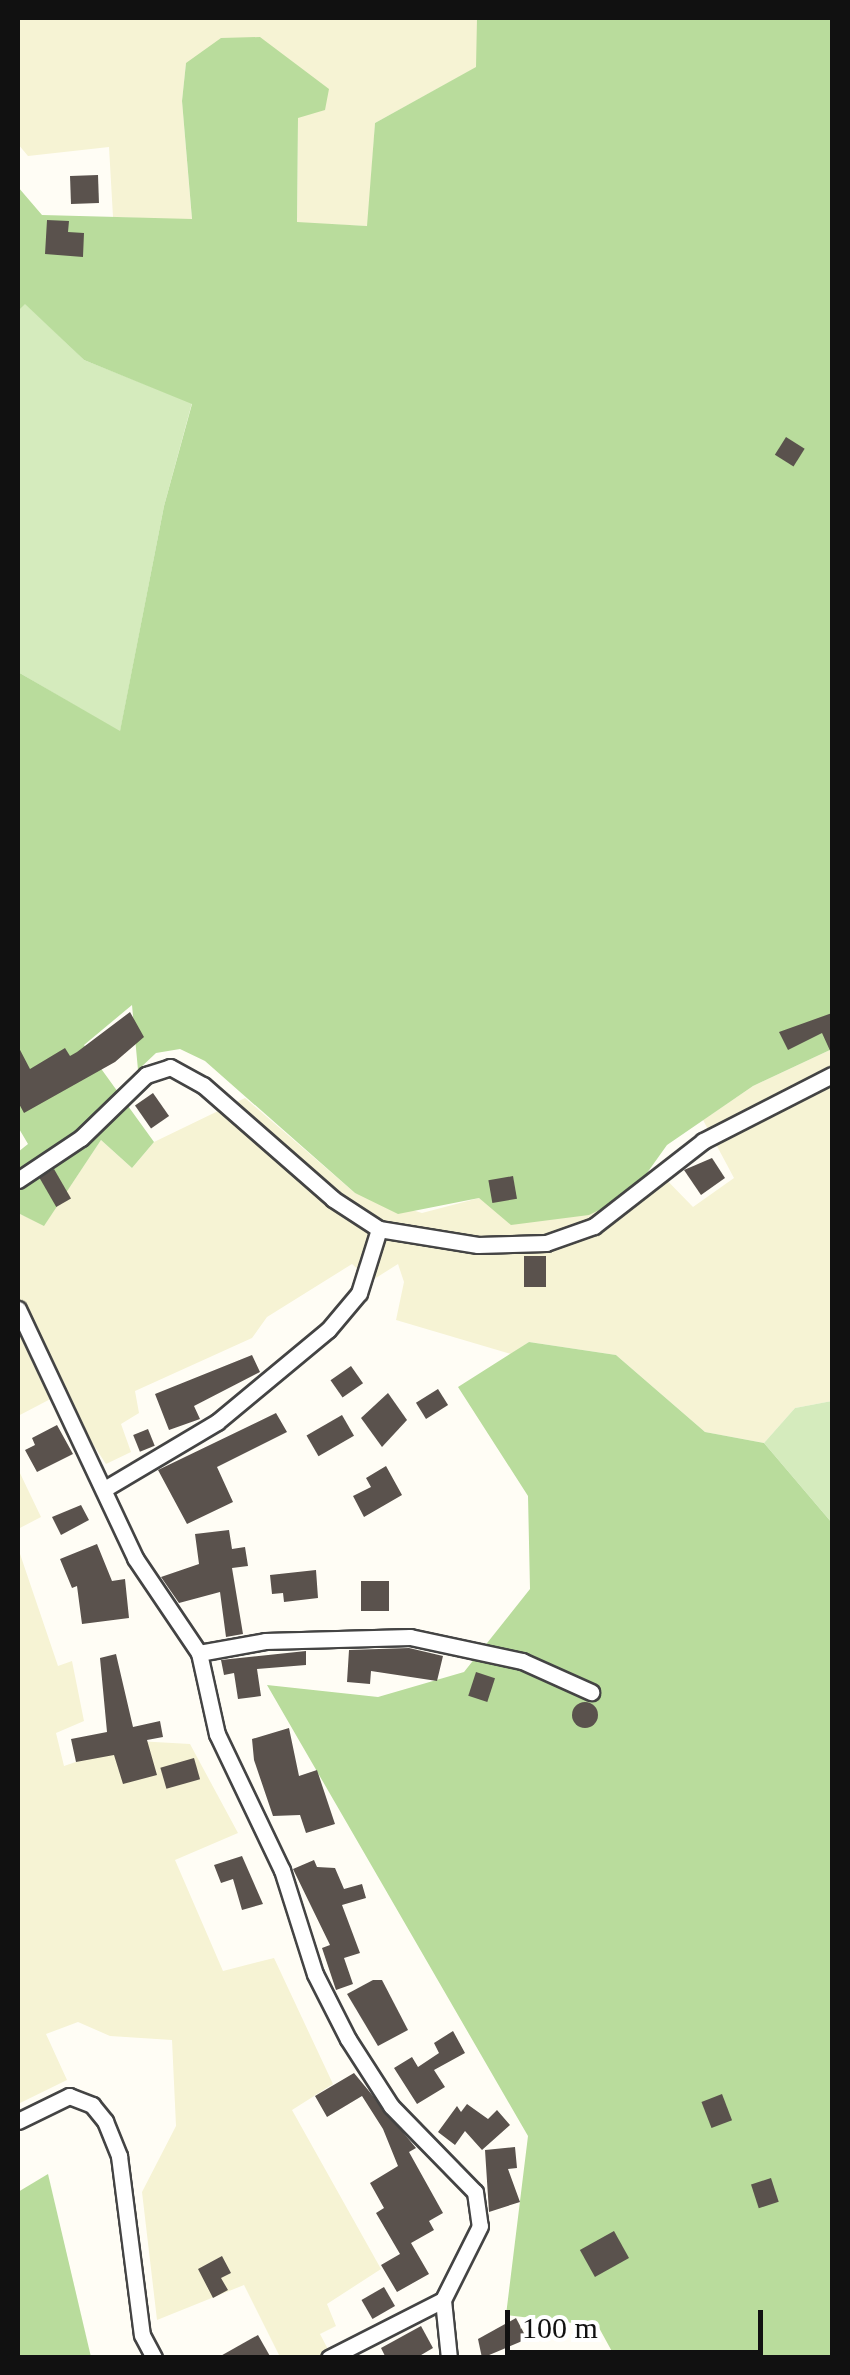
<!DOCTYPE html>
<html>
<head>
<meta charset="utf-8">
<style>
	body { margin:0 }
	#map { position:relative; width:850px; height:2375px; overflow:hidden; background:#fffdf5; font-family:"Times New Roman",serif }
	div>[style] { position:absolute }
	.farmland>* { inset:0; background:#f6f3d4 }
	.green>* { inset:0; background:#d5ebbd }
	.forest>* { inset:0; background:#b9dc9c }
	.building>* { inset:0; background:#5a524d; transform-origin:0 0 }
	.round { border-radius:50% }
	.roads { filter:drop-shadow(2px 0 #444) drop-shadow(-2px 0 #444) drop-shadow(0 2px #444) drop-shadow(0 -2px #444) }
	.minor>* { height:15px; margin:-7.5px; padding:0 7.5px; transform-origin:7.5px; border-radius:7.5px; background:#fff }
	span { translate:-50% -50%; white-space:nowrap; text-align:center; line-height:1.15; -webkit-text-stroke:10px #fff; paint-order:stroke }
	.frame { position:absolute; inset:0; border:20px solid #111; pointer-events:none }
	.scale { position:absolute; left:505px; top:2310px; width:258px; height:45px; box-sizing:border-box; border:5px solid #111; border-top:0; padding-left:12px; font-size:30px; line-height:35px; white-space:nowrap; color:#111; -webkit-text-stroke:8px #fff; paint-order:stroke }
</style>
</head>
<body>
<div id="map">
	<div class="farmland">
		<div style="clip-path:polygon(18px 18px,477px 18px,477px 67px,375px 123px,368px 226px,297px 223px,298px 118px,186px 63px,182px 101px,192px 220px,113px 217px,109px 147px,28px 156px,18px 144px)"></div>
		<div style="clip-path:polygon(832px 1049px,832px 1401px,795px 1408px,764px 1443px,705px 1432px,616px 1355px,529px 1342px,511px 1354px,396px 1320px,404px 1282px,398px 1264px,371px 1281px,352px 1264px,267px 1317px,252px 1338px,135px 1391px,139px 1413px,121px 1424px,131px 1452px,106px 1464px,60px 1394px,18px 1416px,18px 1213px,44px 1225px,101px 1140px,132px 1168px,154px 1142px,245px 1098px,355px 1193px,422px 1213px,479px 1198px,490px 1206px,632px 1194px,655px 1168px,693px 1207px,734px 1178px,703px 1120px,753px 1086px)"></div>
		<div style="clip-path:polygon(18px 1469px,41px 1517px,18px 1529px)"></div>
		<div style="clip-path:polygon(18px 1548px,58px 1666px,72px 1661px,84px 1721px,56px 1733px,64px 1766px,137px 1741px,190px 1744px,238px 1833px,175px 1860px,223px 1971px,274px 1958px,333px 2084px,292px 2110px,381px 2269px,327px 2304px,336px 2326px,320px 2334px,332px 2357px,280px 2357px,244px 2285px,157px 2320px,142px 2192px,176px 2126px,172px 2040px,110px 2036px,78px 2022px,46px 2034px,67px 2080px,18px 2104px)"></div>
	</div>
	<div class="green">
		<div style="clip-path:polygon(25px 303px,84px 360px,192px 403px,164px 506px,120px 732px,18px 672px,18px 311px)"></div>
		<div style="clip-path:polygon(832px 1401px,832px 1523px,764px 1443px,795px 1408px)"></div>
	</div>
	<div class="forest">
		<div style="clip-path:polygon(477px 18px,832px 18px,832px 1049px,753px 1086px,667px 1145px,632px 1194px,589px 1215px,511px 1225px,479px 1198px,398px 1214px,355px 1193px,205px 1061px,180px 1049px,156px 1053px,138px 1070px,132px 1005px,84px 1045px,154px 1142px,132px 1168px,101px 1140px,44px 1226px,18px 1213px,18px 1152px,28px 1144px,18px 1127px,18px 672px,120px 731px,164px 506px,192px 404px,84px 360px,25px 304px,18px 311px,18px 187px,42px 215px,192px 219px,182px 101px,186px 63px,221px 38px,260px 37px,329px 89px,325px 110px,298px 118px,297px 222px,367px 226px,375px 123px,476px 67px)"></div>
		<div style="clip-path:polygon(529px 1342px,616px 1355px,705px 1432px,764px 1443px,832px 1523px,832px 2357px,615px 2357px,598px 2326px,506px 2315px,528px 2136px,267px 1685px,378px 1697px,464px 1672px,530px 1589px,528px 1496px,458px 1387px)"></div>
		<div style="clip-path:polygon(48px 2174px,91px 2357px,18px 2357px,18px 2192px)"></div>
	</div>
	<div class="building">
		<div style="left:98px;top:175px;width:28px;height:28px;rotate:88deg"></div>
		<div style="clip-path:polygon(47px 220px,69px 221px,68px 232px,84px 233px,83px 257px,45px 254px)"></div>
		<div style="left:786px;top:437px;width:22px;height:21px;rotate:32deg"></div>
		<div style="clip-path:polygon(130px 1012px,144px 1037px,115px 1062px,24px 1113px,18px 1102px,18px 1046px,30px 1069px,65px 1048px,70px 1056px,77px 1052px)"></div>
		<div style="clip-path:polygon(832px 1013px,832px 1055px,822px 1033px,788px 1050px,779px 1032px)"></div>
		<div style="left:153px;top:1093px;width:28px;height:22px;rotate:55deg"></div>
		<div style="clip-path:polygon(712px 1158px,725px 1178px,701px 1195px,684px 1170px)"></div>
		<div style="left:54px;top:1169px;width:34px;height:17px;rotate:60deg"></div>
		<div style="left:513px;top:1176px;width:23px;height:25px;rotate:80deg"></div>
		<div style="left:524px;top:1256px;width:22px;height:31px"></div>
		<div style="clip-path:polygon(252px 1355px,260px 1372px,194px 1406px,200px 1419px,169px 1430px,155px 1394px)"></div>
		<div style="left:351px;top:1366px;width:21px;height:25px;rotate:55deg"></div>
		<div style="left:438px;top:1389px;width:19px;height:26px;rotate:58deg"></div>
		<div style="clip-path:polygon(388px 1393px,407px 1420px,382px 1447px,361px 1418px)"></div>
		<div style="clip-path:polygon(276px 1413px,287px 1432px,217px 1467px,233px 1502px,187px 1524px,158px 1470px)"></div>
		<div style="left:342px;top:1415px;width:24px;height:41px;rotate:60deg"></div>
		<div style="clip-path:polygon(57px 1425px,73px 1454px,37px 1472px,25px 1450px,35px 1445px,32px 1438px)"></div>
		<div style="left:148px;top:1429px;width:18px;height:16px;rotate:68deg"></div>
		<div style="clip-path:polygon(386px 1466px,402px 1495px,364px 1517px,353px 1496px,371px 1487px,366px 1478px)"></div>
		<div style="clip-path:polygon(81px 1505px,89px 1520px,61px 1535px,52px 1517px)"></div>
		<div style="clip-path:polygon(229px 1530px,232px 1549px,245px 1547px,248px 1566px,232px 1568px,243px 1634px,226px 1637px,220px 1592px,179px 1603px,161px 1577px,199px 1564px,195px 1534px)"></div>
		<div style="clip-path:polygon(97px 1544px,112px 1581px,125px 1579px,129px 1618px,82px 1624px,77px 1586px,72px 1588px,60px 1559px)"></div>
		<div style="clip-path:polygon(316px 1570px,318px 1598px,284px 1602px,283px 1593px,272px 1594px,270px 1575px)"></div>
		<div style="left:361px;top:1581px;width:28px;height:30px"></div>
		<div style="clip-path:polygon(409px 1648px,443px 1656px,437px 1681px,371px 1671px,370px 1684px,347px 1682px,349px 1650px)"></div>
		<div style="clip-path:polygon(306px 1651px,306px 1665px,257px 1669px,261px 1696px,238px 1699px,234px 1673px,224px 1675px,221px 1660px)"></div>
		<div style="clip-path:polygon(116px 1654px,133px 1727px,160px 1721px,163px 1737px,147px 1740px,157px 1775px,123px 1784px,114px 1755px,76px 1762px,71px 1739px,107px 1732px,100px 1658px)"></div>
		<div style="left:476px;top:1672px;width:20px;height:25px;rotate:18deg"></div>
		<div class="round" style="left:572px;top:1702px;width:26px;height:26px"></div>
		<div style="clip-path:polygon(289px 1728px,299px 1776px,317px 1770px,335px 1824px,306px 1833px,300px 1815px,273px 1816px,254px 1760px,252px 1739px)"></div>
		<div style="left:194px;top:1758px;width:22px;height:35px;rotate:74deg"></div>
		<div style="clip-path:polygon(242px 1856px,263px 1904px,242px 1910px,233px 1879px,221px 1883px,214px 1865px)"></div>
		<div style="clip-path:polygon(314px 1860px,317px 1867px,335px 1868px,344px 1889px,362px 1884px,366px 1898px,342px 1905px,360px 1953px,344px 1958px,353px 1984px,336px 1990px,322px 1948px,330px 1945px,293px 1869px)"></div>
		<div style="clip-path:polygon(373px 1980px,382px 1980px,408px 2030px,378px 2046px,347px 1994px)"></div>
		<div style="clip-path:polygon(453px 2031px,465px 2053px,434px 2070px,445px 2087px,417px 2104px,394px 2068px,412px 2057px,418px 2067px,439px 2053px,434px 2043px)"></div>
		<div style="clip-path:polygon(354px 2073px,416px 2148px,409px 2152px,443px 2213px,429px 2221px,434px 2230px,411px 2243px,429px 2274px,397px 2292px,381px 2265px,400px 2254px,376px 2213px,384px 2208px,370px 2183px,398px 2166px,383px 2129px,362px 2096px,327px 2117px,315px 2096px)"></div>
		<div style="left:722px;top:2094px;width:28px;height:22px;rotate:69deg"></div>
		<div style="clip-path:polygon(467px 2104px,488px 2119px,497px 2110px,510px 2125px,482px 2150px,465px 2131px,455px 2145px,438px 2132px,457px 2106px,461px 2112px)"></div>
		<div style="clip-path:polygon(515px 2147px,517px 2168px,508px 2169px,520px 2202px,489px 2212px,485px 2150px)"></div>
		<div style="left:771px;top:2178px;width:25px;height:21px;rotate:72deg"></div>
		<div style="left:614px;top:2231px;width:31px;height:39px;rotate:61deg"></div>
		<div style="clip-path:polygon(222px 2256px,231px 2273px,221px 2278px,228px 2290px,213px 2298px,198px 2269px)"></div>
		<div style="left:384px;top:2287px;width:22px;height:26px;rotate:60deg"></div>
		<div style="clip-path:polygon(516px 2318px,527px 2339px,482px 2358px,478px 2339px)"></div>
		<div style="clip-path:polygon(421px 2326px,433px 2348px,416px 2358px,386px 2358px,381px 2348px)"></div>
		<div style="clip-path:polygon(258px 2335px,271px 2358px,217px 2358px)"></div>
	</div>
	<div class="roads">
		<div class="minor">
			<div style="left:18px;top:1180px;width:76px;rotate:-33.7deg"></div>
			<div style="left:81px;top:1138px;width:91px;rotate:-44.1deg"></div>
			<div style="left:146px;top:1075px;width:25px;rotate:-18deg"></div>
			<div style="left:170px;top:1067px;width:38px;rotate:29deg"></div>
			<div style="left:203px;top:1085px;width:173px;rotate:41.2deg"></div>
			<div style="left:333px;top:1199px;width:55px;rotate:33.1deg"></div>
			<div style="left:379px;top:1229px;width:100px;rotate:9.2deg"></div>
			<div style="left:478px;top:1245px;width:68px;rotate:-1.7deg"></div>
			<div style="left:546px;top:1243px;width:51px;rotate:-19.5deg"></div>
			<div style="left:594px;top:1226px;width:138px;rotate:-37.9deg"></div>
			<div style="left:703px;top:1141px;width:145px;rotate:-27.1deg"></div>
			<div style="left:18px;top:1309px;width:275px;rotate:64.8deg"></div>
			<div style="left:135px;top:1558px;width:115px;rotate:56deg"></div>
			<div style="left:199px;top:1653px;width:83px;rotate:77.5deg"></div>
			<div style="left:217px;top:1734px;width:151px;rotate:64.5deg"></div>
			<div style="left:282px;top:1870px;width:109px;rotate:72.4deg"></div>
			<div style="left:315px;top:1974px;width:73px;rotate:63.1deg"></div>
			<div style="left:348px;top:2039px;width:80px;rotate:57.3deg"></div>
			<div style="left:391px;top:2106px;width:120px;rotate:45.7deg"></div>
			<div style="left:475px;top:2192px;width:34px;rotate:82deg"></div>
			<div style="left:480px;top:2226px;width:83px;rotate:116.6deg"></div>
			<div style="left:443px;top:2300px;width:58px;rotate:84.1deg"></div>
			<div style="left:106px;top:1488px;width:129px;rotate:-30.7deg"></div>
			<div style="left:217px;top:1422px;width:144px;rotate:-39.7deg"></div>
			<div style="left:328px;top:1330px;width:48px;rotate:-50deg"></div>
			<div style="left:359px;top:1293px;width:67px;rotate:-72.6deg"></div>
			<div style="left:199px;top:1653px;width:67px;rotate:-10.3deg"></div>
			<div style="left:265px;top:1641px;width:145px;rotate:-1.6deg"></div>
			<div style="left:410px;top:1637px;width:115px;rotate:12.1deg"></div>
			<div style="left:522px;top:1661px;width:76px;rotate:24.2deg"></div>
			<div style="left:18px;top:2121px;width:57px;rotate:-26.1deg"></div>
			<div style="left:69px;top:2096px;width:25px;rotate:21deg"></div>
			<div style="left:92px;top:2105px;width:21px;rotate:51deg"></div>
			<div style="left:105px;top:2121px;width:38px;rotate:68deg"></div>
			<div style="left:119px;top:2156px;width:180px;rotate:82.7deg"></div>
			<div style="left:142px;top:2335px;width:26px;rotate:62deg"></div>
			<div style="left:329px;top:2358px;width:128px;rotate:-27deg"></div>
		</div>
	</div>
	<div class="frame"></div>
	<div class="scale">100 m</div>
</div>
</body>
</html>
